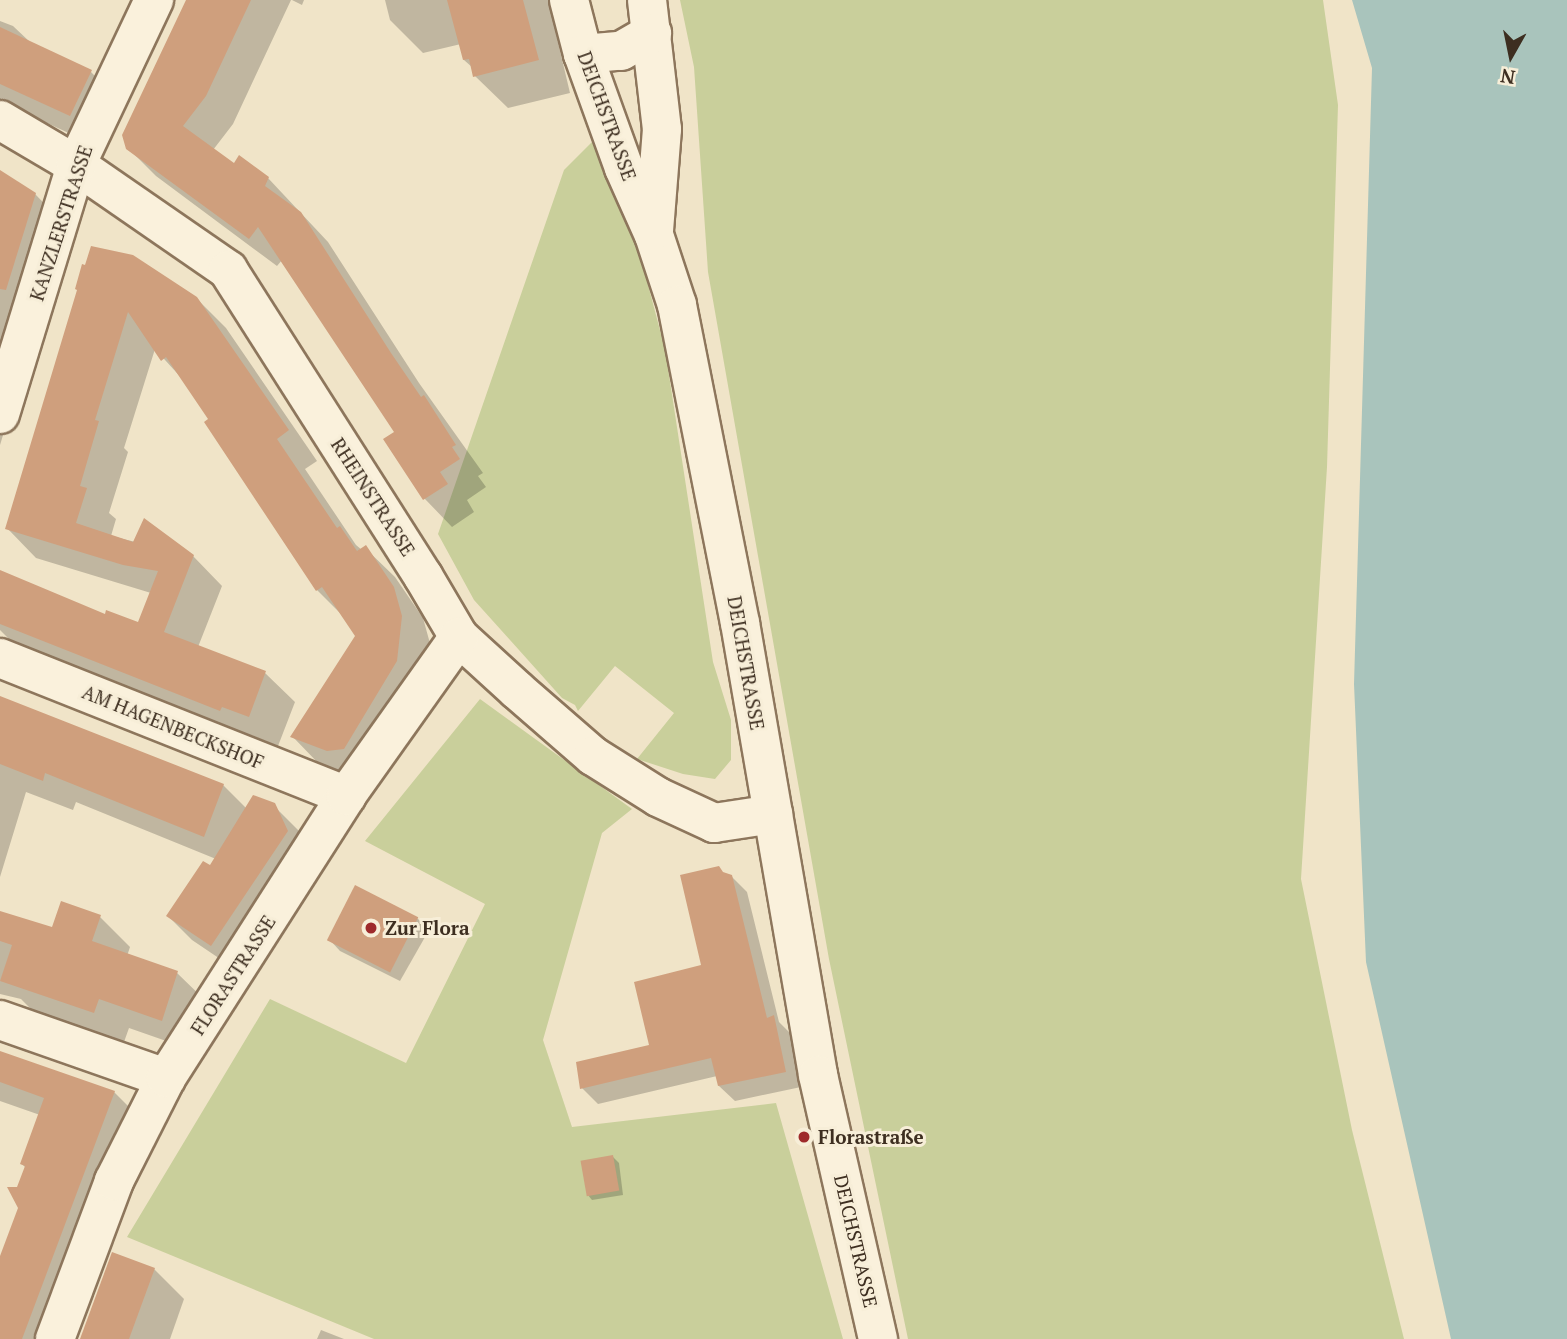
<!DOCTYPE html>
<html>
<head>
<meta charset="utf-8">
<style>
	body { margin:0 }
	#map { position:relative; width:1567px; height:1339px; overflow:hidden; background:#f0e4c8; font-family:"PT Serif",serif }
	div>[style] { position:absolute }
	.green>* { inset:0; background:#c9cf9b }
	.water>* { inset:0; background:#a9c4bc }
	.shadow>* { inset:0; background:#0003 }
	.building>* { inset:0; background:#cf9f7d; transform-origin:0 0 }
	.roads { filter:drop-shadow(2px 0 #8d765c) drop-shadow(-2px 0 #8d765c) drop-shadow(0 2px #8d765c) drop-shadow(0 -2px #8d765c) }
	.minor>* { height:38px; margin:-19px; padding:0 19px; transform-origin:19px; border-radius:19px; background:#faf1dc }
	.dots>* { width:19px; height:19px; translate:-50% -50%; box-sizing:border-box; border:4px solid #f7eed8; border-radius:50% }
	span { translate:-50% -50%; white-space:nowrap; text-align:center; line-height:1.15; -webkit-text-stroke:6px #f7eed8; paint-order:stroke }
	.street-label { font-size:19px; color:#3d2e20 }
	.poi-label { font-size:19px; color:#3d2e20; font-weight:700 }
	.left { translate:0 -50%; text-align:left }
	.north { position:absolute; left:1476px; top:21px; width:70px; height:70px; -webkit-text-stroke:5px #f7eed8; paint-order:stroke; rotate:189deg; font-size:19px; font-weight:700; line-height:28px; text-align:center; color:#3d2e20 }
	.north::after { content:''; display:block; margin:auto; width:24px; height:32px; background:#3d2e20; clip-path:polygon(50% 0,100% 100%,50% 72%,0 100%) }
</style>
</head>
<body>
<div id="map">
	<div class="green">
		<div style="clip-path:polygon(680px 0,1323px 0,1338px 105px,1327px 467px,1301px 879px,1352px 1130px,1404px 1339px,908px 1339px,829px 959px,708px 272px,694px 67px)"></div>
		<div style="clip-path:polygon(594px 140px,638px 247px,665px 349px,713px 662px,731px 720px,731px 760px,715px 779px,683px 774px,637px 759px,674px 713px,615px 666px,578px 711px,575px 705px,562px 698px,474px 600px,438px 534px,564px 170px)"></div>
		<div style="clip-path:polygon(480px 699px,632px 809px,602px 833px,543px 1040px,572px 1127px,776px 1103px,843px 1339px,374px 1339px,127px 1237px,270px 999px,406px 1063px,485px 904px,365px 841px)"></div>
	</div>
	<div class="water">
		<div style="clip-path:polygon(1352px 0,1567px 0,1567px 1339px,1451px 1339px,1366px 962px,1354px 684px,1372px 68px)"></div>
	</div>
	<div class="shadow">
		<div style="clip-path:polygon(187px 0,291px 0,233px 124px,213px 150px,234px 165px,268px 178px,328px 242px,419px 383px,483px 473px,478px 476px,486px 487px,467px 500px,474px 512px,452px 527px,425px 499px,386px 439px,396px 432px,282px 260px,277px 266px,156px 176px,128px 148px)"></div>
		<div style="clip-path:polygon(292px 0,304px 0,302px 5px)"></div>
		<div style="clip-path:polygon(385px 0,548px 0,570px 93px,508px 108px,475px 76px,473px 68px,464px 60px,461px 44px,423px 53px,390px 20px)"></div>
		<div style="clip-path:polygon(0 21px,13px 26px,31px 43px,91px 72px,125px 107px,105px 150px,0 101px)"></div>
		<div style="clip-path:polygon(0 172px,35px 194px,67px 227px,0 445px)"></div>
		<div style="clip-path:polygon(79px 291px,196px 298px,226px 328px,317px 461px,305px 469px,356px 545px,362px 550px,365px 548px,395px 577px,423px 618px,431px 647px,358px 780px,321px 766px,292px 736px,357px 636px,345px 618px,317px 590px,210px 420px,186px 383px,155px 349px,124px 448px,128px 452px,109px 513px,116px 519px,111px 536px,193px 556px,222px 586px,198px 647px,265px 673px,295px 702px,278px 746px,251px 735px,250px 739px,17px 647px,0 630px,0 572px,106px 616px,139px 625px,151px 593px,36px 558px,7px 528px)"></div>
		<div style="clip-path:polygon(0 698px,223px 785px,247px 809px,275px 807px,300px 832px,311px 856px,235px 969px,192px 940px,168px 916px,216px 859px,76px 802px,73px 810px,26px 792px,0 877px)"></div>
		<div style="clip-path:polygon(724px 874px,731px 876px,747px 892px,779px 1022px,790px 1033px,801px 1087px,735px 1101px,719px 1086px,717px 1076px,598px 1104px,582px 1088px,651px 1046px,703px 966px)"></div>
		<div style="clip-path:polygon(0 913px,53px 929px,100px 917px,130px 947px,127px 956px,177px 973px,208px 1003px,192px 1050px,129px 1028px,124px 1042px,32px 1010px,21px 999px,0 994px)"></div>
		<div style="clip-path:polygon(417px 918px,429px 930px,400px 981px,340px 951px,329px 939px)"></div>
		<div style="clip-path:polygon(0 1053px,114px 1092px,144px 1122px,63px 1339px,0 1339px,0 1260px,20px 1208px,26px 1168px,22px 1164px,40px 1115px,0 1101px)"></div>
		<div style="clip-path:polygon(613px 1157px,619px 1163px,623px 1195px,592px 1200px,587px 1194px)"></div>
		<div style="clip-path:polygon(154px 1269px,184px 1299px,170px 1339px,82px 1339px)"></div>
		<div style="clip-path:polygon(321px 1330px,344px 1339px,317px 1339px)"></div>
	</div>
	<div class="building">
		<div style="clip-path:polygon(186px 0,251px 0,206px 96px,183px 126px,234px 163px,239px 155px,269px 177px,265px 186px,301px 212px,391px 353px,421px 397px,424px 395px,456px 445px,452px 447px,460px 459px,440px 472px,448px 484px,423px 500px,383px 439px,394px 432px,258px 227px,249px 239px,126px 149px,122px 135px)"></div>
		<div style="clip-path:polygon(447px 0,523px 0,539px 60px,473px 77px,469px 59px,463px 60px)"></div>
		<div style="clip-path:polygon(0 27px,92px 70px,70px 116px,0 84px)"></div>
		<div style="clip-path:polygon(0 170px,36px 193px,6px 290px,0 289px)"></div>
		<div style="clip-path:polygon(91px 246px,133px 255px,197px 297px,289px 430px,277px 439px,337px 528px,340px 526px,357px 551px,366px 545px,394px 587px,402px 616px,397px 661px,344px 749px,327px 751px,290px 737px,355px 636px,322px 587px,316px 591px,204px 422px,208px 419px,166px 357px,161px 361px,128px 312px,95px 420px,99px 421px,80px 486px,87px 488px,76px 523px,133px 542px,144px 518px,194px 555px,164px 632px,266px 671px,249px 717px,222px 707px,220px 711px,0 624px,0 570px,105px 614px,106px 610px,138px 622px,158px 571px,123px 565px,5px 529px,77px 290px,75px 289px,82px 264px,85px 265px)"></div>
		<div style="clip-path:polygon(0 696px,224px 784px,204px 837px,45px 773px,43px 781px,0 764px)"></div>
		<div style="clip-path:polygon(253px 795px,275px 803px,288px 831px,211px 946px,166px 916px,203px 861px,210px 865px)"></div>
		<div style="clip-path:polygon(719px 866px,723px 872px,732px 875px,767px 1018px,774px 1015px,786px 1072px,718px 1086px,711px 1058px,580px 1089px,576px 1062px,649px 1045px,634px 982px,701px 965px,680px 875px)"></div>
		<div style="left:355px;top:885px;width:71px;height:62px;rotate:27deg"></div>
		<div style="clip-path:polygon(61px 901px,101px 915px,92px 941px,178px 971px,162px 1021px,99px 999px,94px 1013px,0 981px,12px 945px,0 941px,0 911px,52px 927px)"></div>
		<div style="clip-path:polygon(0 1051px,115px 1091px,22px 1339px,0 1339px,0 1256px,18px 1208px,7px 1187px,17px 1187px,25px 1166px,20px 1164px,44px 1098px,0 1082px)"></div>
		<div style="left:613px;top:1155px;width:36px;height:33px;rotate:80deg"></div>
		<div style="clip-path:polygon(112px 1252px,155px 1268px,129px 1339px,80px 1339px)"></div>
	</div>
	<div class="roads">
		<div class="minor">
			<div style="left:569px;top:0;width:56px;rotate:75.5deg"></div>
			<div style="left:583px;top:54px;width:121px;rotate:70.2deg"></div>
			<div style="left:624px;top:168px;width:73px;rotate:65.9deg"></div>
			<div style="left:654px;top:235px;width:74px;rotate:71.8deg"></div>
			<div style="left:677px;top:305px;width:324px;rotate:78.8deg"></div>
			<div style="left:740px;top:623px;width:459px;rotate:80.2deg"></div>
			<div style="left:818px;top:1075px;width:271px;rotate:77.2deg"></div>
			<div style="left:647px;top:0;width:130px;rotate:83.4deg"></div>
			<div style="left:662px;top:129px;width:101px;rotate:94.5deg"></div>
			<div style="left:583px;top:54px;width:38px;rotate:-5deg"></div>
			<div style="left:621px;top:51px;width:36px;rotate:-30deg"></div>
			<div style="left:0;top:120px;width:88px;rotate:30.6deg"></div>
			<div style="left:76px;top:165px;width:185px;rotate:34.6deg"></div>
			<div style="left:228px;top:270px;width:363px;rotate:57.5deg"></div>
			<div style="left:423px;top:576px;width:71px;rotate:59.5deg"></div>
			<div style="left:459px;top:637px;width:79px;rotate:42.4deg"></div>
			<div style="left:517px;top:690px;width:101px;rotate:41deg"></div>
			<div style="left:593px;top:756px;width:77px;rotate:32.2deg"></div>
			<div style="left:658px;top:797px;width:62px;rotate:24.9deg"></div>
			<div style="left:714px;top:823px;width:60px;rotate:-8.7deg"></div>
			<div style="left:0;top:414px;width:260px;rotate:-73deg"></div>
			<div style="left:76px;top:165px;width:183px;rotate:-64.7deg"></div>
			<div style="left:0;top:658px;width:373px;rotate:21.7deg"></div>
			<div style="left:0;top:1020px;width:176px;rotate:19.3deg"></div>
			<div style="left:55px;top:1339px;width:169px;rotate:-69.5deg"></div>
			<div style="left:114px;top:1181px;width:115px;rotate:-63.2deg"></div>
			<div style="left:166px;top:1078px;width:335px;rotate:-57.4deg"></div>
			<div style="left:346px;top:796px;width:195px;rotate:-54.6deg"></div>
		</div>
	</div>
	<div class="dots">
		<div style="left:371px;top:928px;background:#9e2a2b"></div>
		<div style="left:804px;top:1137px;background:#9e2a2b"></div>
	</div>
	<div class="street-label">
		<span style="left:607px;top:116px;rotate:70deg">DEICHSTRASSE</span>
		<span style="left:61px;top:223px;rotate:-72deg">KANZLERSTRASSE</span>
		<span style="left:373px;top:497px;rotate:57deg">RHEINSTRASSE</span>
		<span style="left:746px;top:663px;rotate:80deg">DEICHSTRASSE</span>
		<span style="left:173px;top:727px;rotate:22deg">AM HAGENBECKSHOF</span>
		<span style="left:233px;top:975px;rotate:-57deg">FLORASTRASSE</span>
		<span style="left:856px;top:1241px;rotate:77deg">DEICHSTRASSE</span>
	</div>
	<div class="poi-label">
		<span class="left" style="left:385px;top:928px">Zur Flora</span>
		<span class="left" style="left:818px;top:1137px">Florastraße</span>
	</div>
	<div class="north">N</div>
</div>
</body>
</html>
